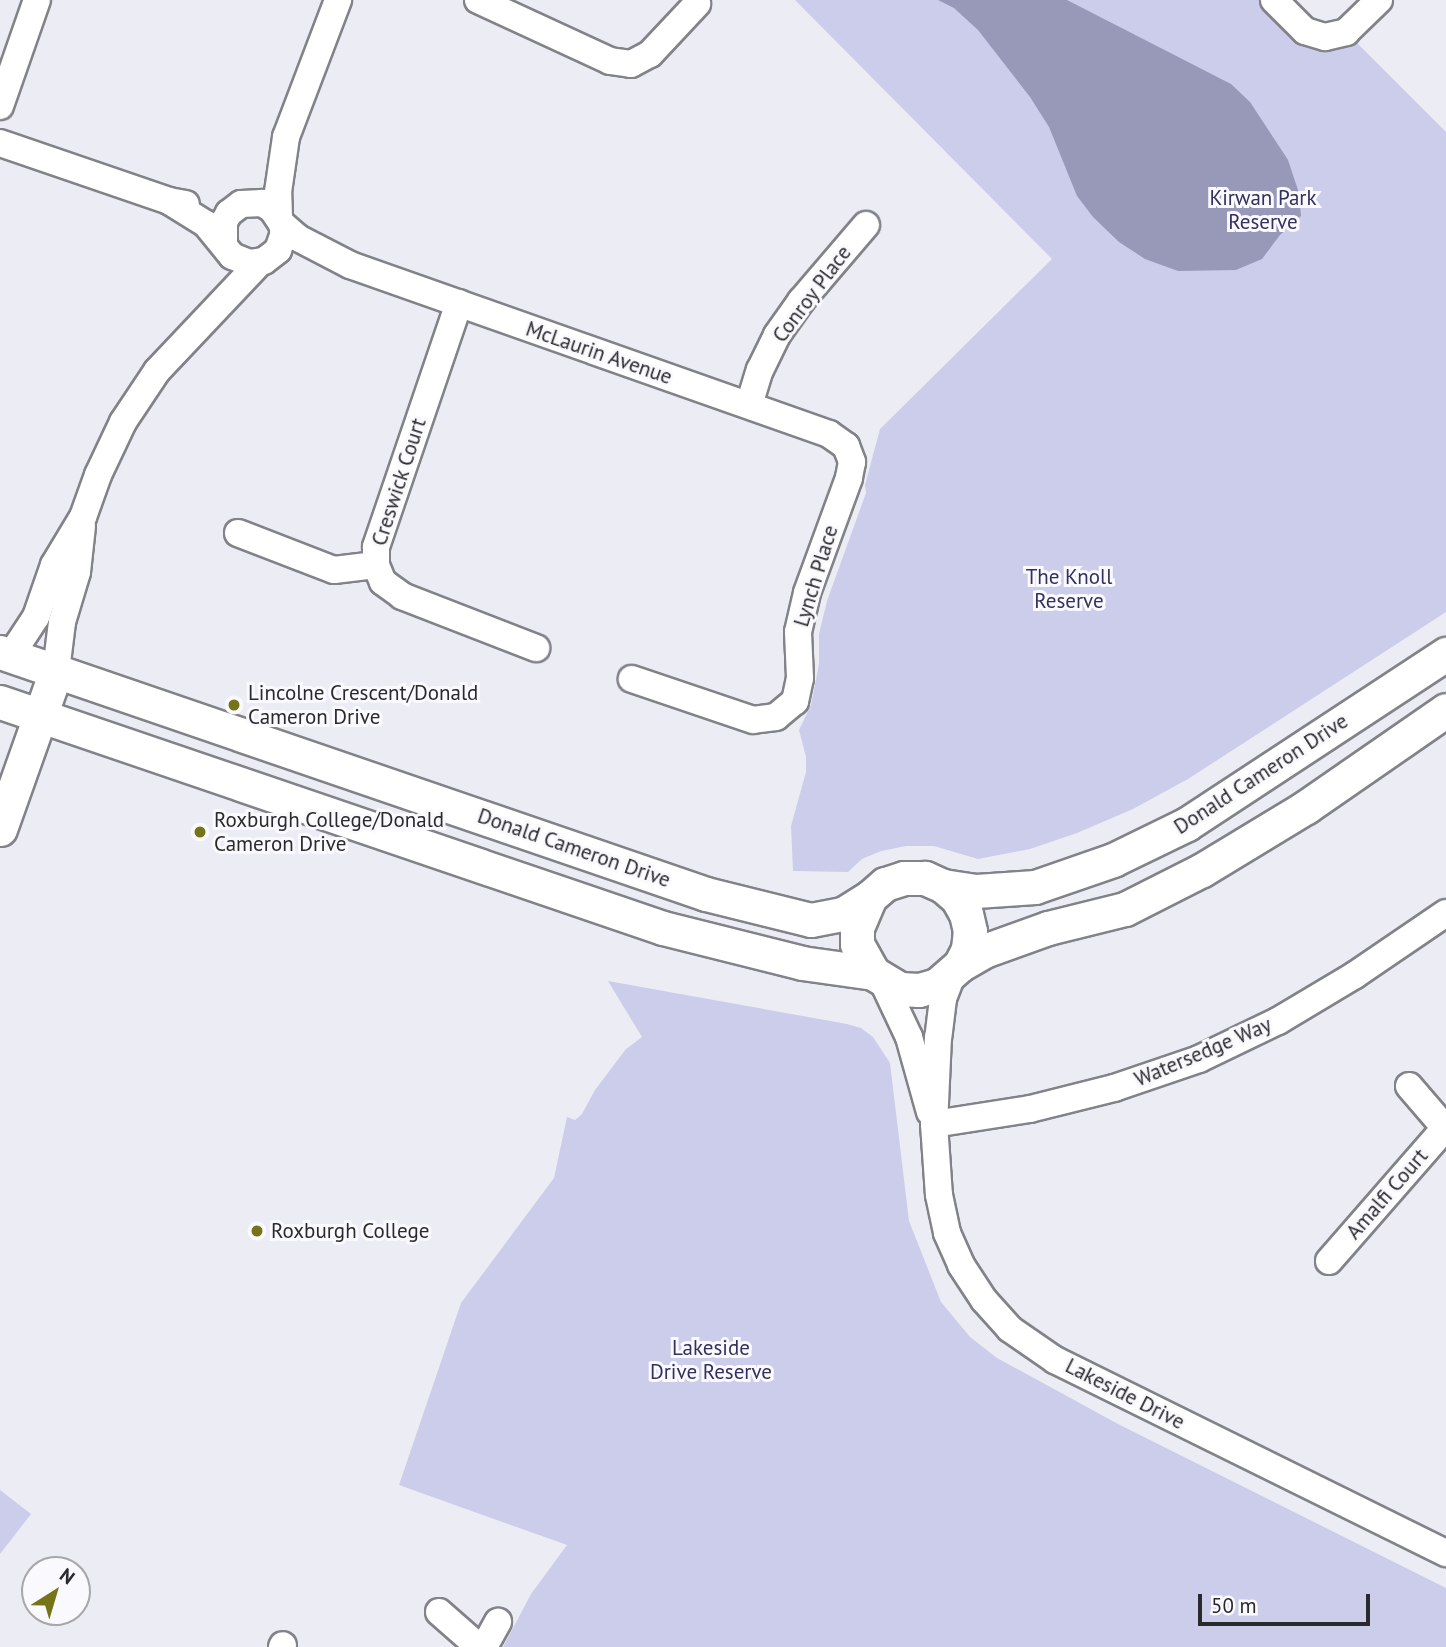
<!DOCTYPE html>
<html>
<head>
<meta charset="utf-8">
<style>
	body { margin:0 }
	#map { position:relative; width:1446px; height:1647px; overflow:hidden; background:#ececf4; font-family:"PT Sans",sans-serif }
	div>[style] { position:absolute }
	.green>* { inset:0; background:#cccdea }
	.water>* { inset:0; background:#9898b9 }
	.roads { filter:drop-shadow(2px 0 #828289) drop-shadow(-2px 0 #828289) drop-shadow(0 2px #828289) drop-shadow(0 -2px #828289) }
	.minor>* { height:26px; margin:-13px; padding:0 13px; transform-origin:13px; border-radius:13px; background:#fff }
	.tertiary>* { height:33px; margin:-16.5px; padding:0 16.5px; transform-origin:16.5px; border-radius:16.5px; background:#fff }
	.dots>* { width:19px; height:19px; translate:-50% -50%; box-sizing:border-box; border:4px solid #fafafe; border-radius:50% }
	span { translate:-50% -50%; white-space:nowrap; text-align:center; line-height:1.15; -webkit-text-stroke:6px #fafafe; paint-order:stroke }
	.park-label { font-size:21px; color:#32305c }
	.street-label { font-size:21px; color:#2a2a2c }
	.poi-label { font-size:21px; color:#2a2a2c }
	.left { translate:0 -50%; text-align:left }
	.north { position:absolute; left:21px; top:1556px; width:70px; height:70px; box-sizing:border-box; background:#fafafe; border:2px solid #a7a7aa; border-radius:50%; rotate:37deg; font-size:19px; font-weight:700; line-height:28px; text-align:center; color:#2a2a2c }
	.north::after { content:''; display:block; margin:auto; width:24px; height:32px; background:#757419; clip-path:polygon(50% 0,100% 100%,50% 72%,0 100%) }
	.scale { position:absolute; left:1198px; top:1594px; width:172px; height:32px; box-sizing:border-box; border:4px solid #2a2a2c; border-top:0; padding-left:9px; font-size:21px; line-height:24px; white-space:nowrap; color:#2a2a2c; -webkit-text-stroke:5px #fafafe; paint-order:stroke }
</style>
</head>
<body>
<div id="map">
	<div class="green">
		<div style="clip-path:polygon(795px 0,1274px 0,1305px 31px,1346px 32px,1446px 132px,1446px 612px,1188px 779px,1133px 809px,1077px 833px,1030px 849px,978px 859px,934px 846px,906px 846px,881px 851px,862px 859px,848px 872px,793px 871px,791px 826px,806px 772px,806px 757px,799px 730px,811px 705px,819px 664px,819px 634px,827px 601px,866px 493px,865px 485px,880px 429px,1052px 259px)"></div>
		<div style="clip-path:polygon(608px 981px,847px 1024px,861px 1028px,873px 1037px,890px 1063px,909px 1221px,941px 1302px,970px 1337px,997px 1358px,1118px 1424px,1446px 1588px,1446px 1647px,503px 1647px,531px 1594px,567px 1545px,399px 1485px,461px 1303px,554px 1178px,567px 1117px,575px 1120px,582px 1114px,595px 1090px,626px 1049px,642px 1037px)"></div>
		<div style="clip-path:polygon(0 1490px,31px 1514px,0 1554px)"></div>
	</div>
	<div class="water">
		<div style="clip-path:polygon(938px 0,1067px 0,1231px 84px,1250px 102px,1288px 160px,1299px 193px,1301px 216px,1280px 235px,1262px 259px,1236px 270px,1178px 271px,1145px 259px,1119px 242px,1093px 217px,1077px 196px,1049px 127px,1030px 97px,978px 30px,954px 8px)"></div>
	</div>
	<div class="roads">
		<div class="minor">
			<div style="left:478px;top:0;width:145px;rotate:24.8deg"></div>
			<div style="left:610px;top:61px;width:21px;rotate:8deg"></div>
			<div style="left:631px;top:64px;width:21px;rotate:-28deg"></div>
			<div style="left:650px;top:54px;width:69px;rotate:-46.8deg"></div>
			<div style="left:1274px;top:0;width:44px;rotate:45deg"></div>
			<div style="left:1305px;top:31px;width:21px;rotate:17deg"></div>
			<div style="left:1325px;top:37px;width:22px;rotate:-13deg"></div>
			<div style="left:1346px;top:32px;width:46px;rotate:-44.1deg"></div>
			<div style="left:0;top:106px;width:112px;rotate:-70.8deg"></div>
			<div style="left:0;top:143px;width:179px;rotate:18.9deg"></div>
			<div style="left:169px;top:201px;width:17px;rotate:10deg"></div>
			<div style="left:169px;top:201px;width:44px;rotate:31.9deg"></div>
			<div style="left:206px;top:224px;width:41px;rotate:50.9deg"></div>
			<div style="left:232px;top:256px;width:18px;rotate:22deg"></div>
			<div style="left:249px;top:263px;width:15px;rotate:-8deg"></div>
			<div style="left:264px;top:261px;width:18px;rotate:-38deg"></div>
			<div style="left:278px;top:250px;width:18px;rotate:-71deg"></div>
			<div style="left:284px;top:233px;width:9px;rotate:-103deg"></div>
			<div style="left:282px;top:224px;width:18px;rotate:-124deg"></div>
			<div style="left:272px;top:209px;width:12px;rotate:-149deg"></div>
			<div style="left:262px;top:203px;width:21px;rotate:177deg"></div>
			<div style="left:241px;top:204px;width:15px;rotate:143deg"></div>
			<div style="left:229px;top:213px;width:10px;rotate:119deg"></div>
			<div style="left:224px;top:222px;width:21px;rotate:90deg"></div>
			<div style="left:279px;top:216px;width:24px;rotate:-92deg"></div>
			<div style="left:278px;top:192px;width:56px;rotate:-81.7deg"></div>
			<div style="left:286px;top:137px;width:147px;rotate:-69.2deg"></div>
			<div style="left:282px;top:224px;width:21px;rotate:41deg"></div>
			<div style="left:298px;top:238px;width:59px;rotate:27.4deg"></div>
			<div style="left:350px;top:265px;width:508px;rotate:19.43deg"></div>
			<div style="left:829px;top:434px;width:21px;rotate:35deg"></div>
			<div style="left:846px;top:446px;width:17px;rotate:69deg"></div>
			<div style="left:852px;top:462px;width:16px;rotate:101deg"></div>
			<div style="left:849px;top:478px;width:122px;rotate:110.1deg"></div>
			<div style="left:807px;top:593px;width:40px;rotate:103deg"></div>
			<div style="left:798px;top:632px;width:46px;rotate:87.5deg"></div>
			<div style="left:800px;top:678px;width:24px;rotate:102deg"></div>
			<div style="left:795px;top:701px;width:25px;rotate:140deg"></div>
			<div style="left:776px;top:717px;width:23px;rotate:173deg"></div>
			<div style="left:753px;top:720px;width:128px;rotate:-161.3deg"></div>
			<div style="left:459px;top:303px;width:258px;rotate:108.8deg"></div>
			<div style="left:376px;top:547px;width:18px;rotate:90deg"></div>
			<div style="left:376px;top:565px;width:18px;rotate:68deg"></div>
			<div style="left:383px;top:582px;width:24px;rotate:36deg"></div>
			<div style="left:402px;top:596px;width:144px;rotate:21.2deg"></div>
			<div style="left:749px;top:405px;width:37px;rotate:-73deg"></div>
			<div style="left:760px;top:370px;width:39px;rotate:-64deg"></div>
			<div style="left:777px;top:335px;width:42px;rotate:-54.8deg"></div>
			<div style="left:801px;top:301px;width:100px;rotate:-49.5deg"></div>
			<div style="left:238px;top:533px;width:103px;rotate:21.1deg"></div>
			<div style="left:334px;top:570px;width:42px;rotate:-6.8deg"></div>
			<div style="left:11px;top:655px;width:45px;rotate:-56.7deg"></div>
			<div style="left:36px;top:617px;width:55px;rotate:-70.9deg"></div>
			<div style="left:54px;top:565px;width:56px;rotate:-58.9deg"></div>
			<div style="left:83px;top:517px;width:45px;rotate:-70.3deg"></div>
			<div style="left:98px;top:475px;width:59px;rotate:-64.7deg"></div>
			<div style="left:123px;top:422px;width:61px;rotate:-56.3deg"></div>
			<div style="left:157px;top:371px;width:149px;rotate:-46.6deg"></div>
			<div style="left:56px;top:671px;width:49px;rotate:-83deg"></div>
			<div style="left:62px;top:622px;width:52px;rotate:-73.3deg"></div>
			<div style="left:77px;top:572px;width:46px;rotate:-83.8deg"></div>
			<div style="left:952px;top:975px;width:26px;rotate:111deg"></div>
			<div style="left:943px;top:999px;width:38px;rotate:97deg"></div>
			<div style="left:938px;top:1037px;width:87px;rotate:92.6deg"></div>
			<div style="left:934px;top:1124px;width:71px;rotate:86deg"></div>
			<div style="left:939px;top:1195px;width:39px;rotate:78deg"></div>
			<div style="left:947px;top:1233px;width:35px;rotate:66deg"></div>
			<div style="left:961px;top:1265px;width:42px;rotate:56.7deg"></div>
			<div style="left:984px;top:1300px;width:39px;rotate:48deg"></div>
			<div style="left:1010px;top:1329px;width:55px;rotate:34.6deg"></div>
			<div style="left:1055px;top:1360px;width:436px;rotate:26.3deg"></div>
			<div style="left:883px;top:982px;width:61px;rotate:64.7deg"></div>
			<div style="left:909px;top:1037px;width:78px;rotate:74.4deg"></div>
			<div style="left:1409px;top:1086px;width:57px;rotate:49.3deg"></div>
			<div style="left:934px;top:1124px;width:97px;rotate:-8.9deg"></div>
			<div style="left:1030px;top:1109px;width:87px;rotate:-14deg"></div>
			<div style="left:1114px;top:1088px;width:90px;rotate:-18.8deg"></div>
			<div style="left:1199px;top:1059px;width:88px;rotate:-25.7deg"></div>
			<div style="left:1278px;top:1021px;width:90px;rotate:-30.9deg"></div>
			<div style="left:1355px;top:975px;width:110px;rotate:-34.3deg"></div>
			<div style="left:1329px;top:1261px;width:176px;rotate:-48.9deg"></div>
			<div style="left:439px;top:1612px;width:53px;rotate:41.2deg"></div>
			<div style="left:282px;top:1647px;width:2px;rotate:-63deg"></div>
			<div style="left:484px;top:1647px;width:29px;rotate:-61deg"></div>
		</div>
		<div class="tertiary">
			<div style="left:0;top:652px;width:746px;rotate:18.92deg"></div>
			<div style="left:706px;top:894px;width:108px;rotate:13.9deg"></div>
			<div style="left:811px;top:920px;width:33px;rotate:-11deg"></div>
			<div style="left:843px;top:914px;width:32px;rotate:-32deg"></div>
			<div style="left:0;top:702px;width:700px;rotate:18.82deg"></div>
			<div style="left:663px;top:928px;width:143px;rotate:14.1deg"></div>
			<div style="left:802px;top:963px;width:72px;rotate:8deg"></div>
			<div style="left:873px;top:973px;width:31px;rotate:31deg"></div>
			<div style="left:900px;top:989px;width:19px;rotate:3deg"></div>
			<div style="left:919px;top:990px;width:19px;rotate:-16deg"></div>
			<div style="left:937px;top:985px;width:30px;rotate:-41deg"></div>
			<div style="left:960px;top:965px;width:18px;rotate:-63deg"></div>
			<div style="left:968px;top:949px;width:18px;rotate:-84deg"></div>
			<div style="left:970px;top:931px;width:17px;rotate:-103deg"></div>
			<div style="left:966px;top:914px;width:18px;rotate:-119deg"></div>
			<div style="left:957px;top:898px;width:18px;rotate:-139deg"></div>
			<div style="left:943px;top:886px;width:20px;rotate:-156deg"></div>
			<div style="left:925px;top:878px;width:21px;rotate:180deg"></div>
			<div style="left:904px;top:878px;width:20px;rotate:162deg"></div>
			<div style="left:885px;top:884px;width:20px;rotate:139deg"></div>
			<div style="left:870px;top:897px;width:34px;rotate:113deg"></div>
			<div style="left:857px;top:928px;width:16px;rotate:90deg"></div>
			<div style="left:857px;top:944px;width:33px;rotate:61deg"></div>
			<div style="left:0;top:829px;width:168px;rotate:-70.5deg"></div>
			<div style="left:943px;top:886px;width:33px;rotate:9deg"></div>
			<div style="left:976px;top:891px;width:59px;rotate:-3.9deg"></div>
			<div style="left:1035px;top:887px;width:83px;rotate:-19.1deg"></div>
			<div style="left:1113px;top:860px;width:82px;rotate:-25.9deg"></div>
			<div style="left:1187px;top:824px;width:310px;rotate:-33.3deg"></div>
			<div style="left:960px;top:965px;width:28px;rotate:-30deg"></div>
			<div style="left:984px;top:951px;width:68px;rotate:-19.8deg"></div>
			<div style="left:1048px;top:928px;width:79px;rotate:-13.9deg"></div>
			<div style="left:1125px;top:909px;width:86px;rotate:-26.9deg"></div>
			<div style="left:1202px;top:870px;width:122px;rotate:-31.2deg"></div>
			<div style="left:1306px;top:807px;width:170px;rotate:-34.7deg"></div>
		</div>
	</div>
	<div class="dots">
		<div style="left:234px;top:705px;background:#757419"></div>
		<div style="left:200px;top:832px;background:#757419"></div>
		<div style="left:257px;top:1231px;background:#757419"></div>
	</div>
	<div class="park-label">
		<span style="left:1263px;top:210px">Kirwan Park<br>Reserve</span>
		<span style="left:1069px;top:589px">The Knoll<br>Reserve</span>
		<span style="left:711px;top:1360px">Lakeside<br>Drive Reserve</span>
	</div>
	<div class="street-label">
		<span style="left:812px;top:294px;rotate:-53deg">Conroy Place</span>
		<span style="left:599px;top:353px;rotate:19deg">McLaurin Avenue</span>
		<span style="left:399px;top:482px;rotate:-72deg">Creswick Court</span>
		<span style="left:816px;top:576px;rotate:-73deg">Lynch Place</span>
		<span style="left:1261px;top:774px;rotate:-33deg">Donald Cameron Drive</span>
		<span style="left:574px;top:848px;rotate:19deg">Donald Cameron Drive</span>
		<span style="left:1203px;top:1052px;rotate:-23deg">Watersedge Way</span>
		<span style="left:1387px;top:1194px;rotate:-49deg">Amalfi Court</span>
		<span style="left:1125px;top:1394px;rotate:27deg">Lakeside Drive</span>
	</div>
	<div class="poi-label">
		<span class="left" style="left:248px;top:705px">Lincolne Crescent/Donald<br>Cameron Drive</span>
		<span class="left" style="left:214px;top:832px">Roxburgh College/Donald<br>Cameron Drive</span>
		<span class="left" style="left:271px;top:1231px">Roxburgh College</span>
	</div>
	<div class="north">N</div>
	<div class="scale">50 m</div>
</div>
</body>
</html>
